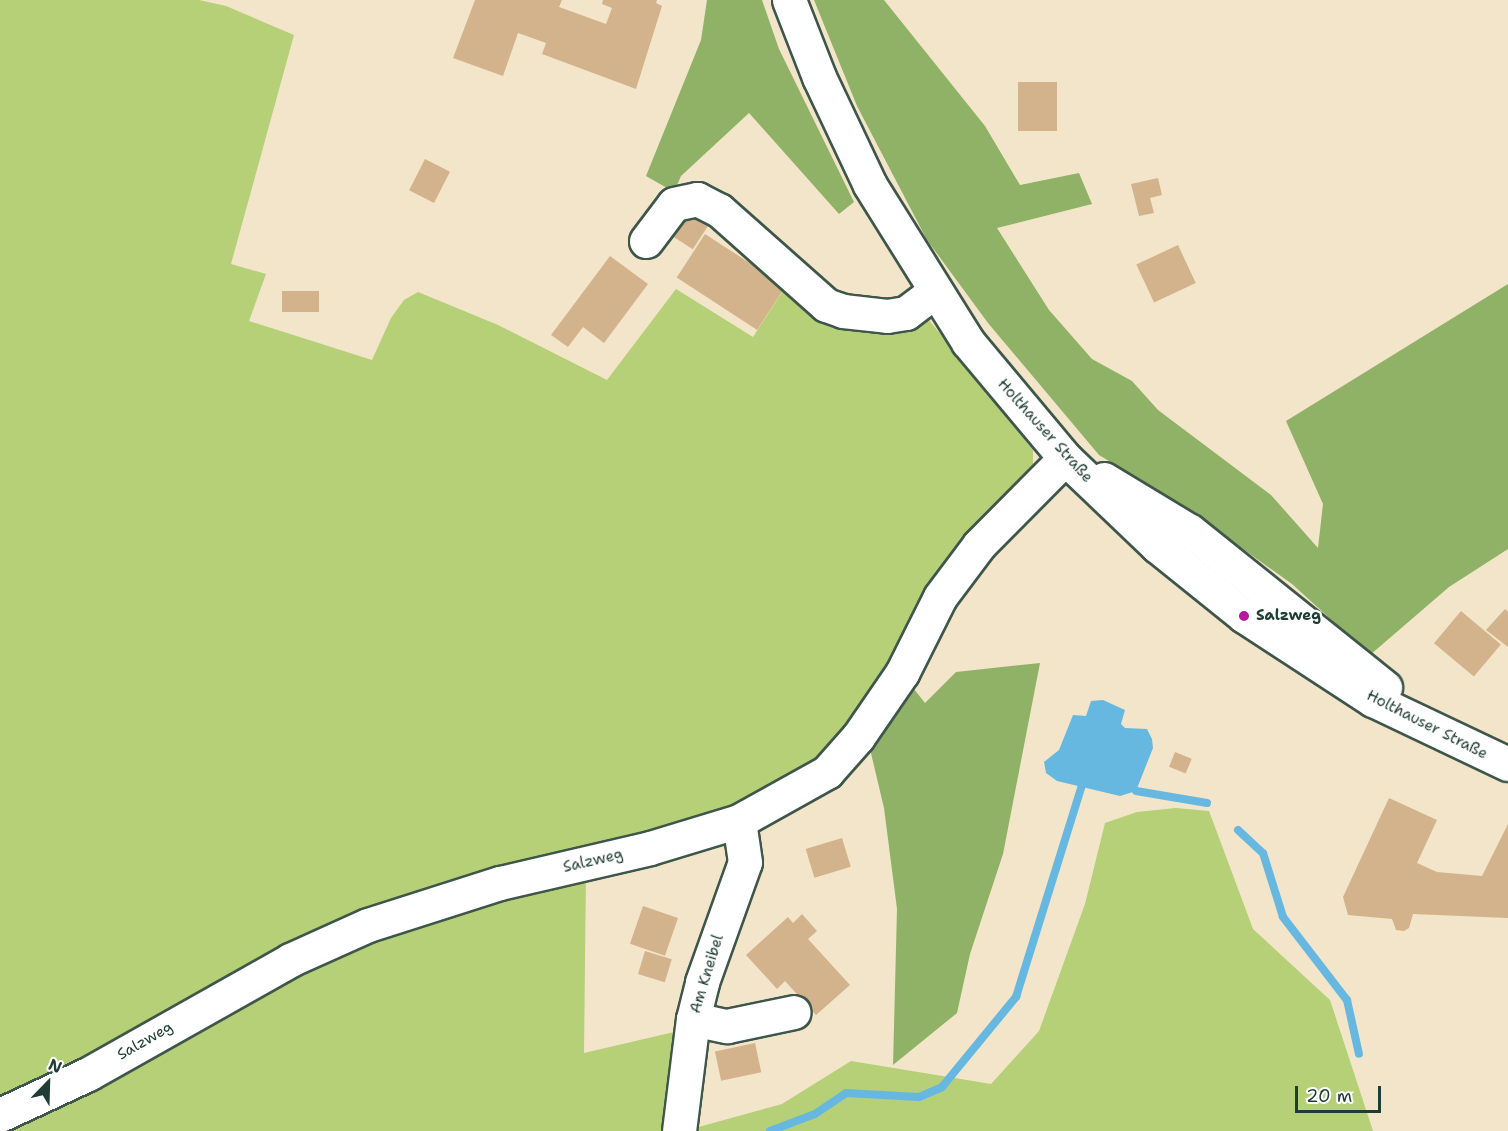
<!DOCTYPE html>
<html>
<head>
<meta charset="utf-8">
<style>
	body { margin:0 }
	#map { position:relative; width:1508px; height:1131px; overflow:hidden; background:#f2e5ca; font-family:"Shantell Sans",sans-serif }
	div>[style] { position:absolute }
	.green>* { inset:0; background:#b5d076 }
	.forest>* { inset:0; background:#90b267 }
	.water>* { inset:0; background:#66b8e1 }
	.stream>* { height:8px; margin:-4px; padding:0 4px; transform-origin:4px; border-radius:4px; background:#66b8e1 }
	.building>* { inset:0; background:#d3b38c; transform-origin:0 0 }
	.roads { filter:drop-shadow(2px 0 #3f564a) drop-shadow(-2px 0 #3f564a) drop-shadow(0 2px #3f564a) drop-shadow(0 -2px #3f564a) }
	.minor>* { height:33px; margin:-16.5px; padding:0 16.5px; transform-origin:16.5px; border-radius:16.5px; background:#fff }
	.dots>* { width:16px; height:16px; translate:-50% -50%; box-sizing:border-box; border:3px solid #fff; border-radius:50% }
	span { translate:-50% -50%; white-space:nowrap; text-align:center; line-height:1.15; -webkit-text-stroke:4.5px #fff; paint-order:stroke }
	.street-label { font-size:15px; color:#1f3d34 }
	.poi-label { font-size:15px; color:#1f3d34; font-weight:700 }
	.left { translate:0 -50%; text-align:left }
	.north { position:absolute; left:18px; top:1053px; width:60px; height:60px; -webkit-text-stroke:4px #fff; paint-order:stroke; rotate:23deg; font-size:16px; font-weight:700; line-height:24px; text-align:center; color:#1f3d34 }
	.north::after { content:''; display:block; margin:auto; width:21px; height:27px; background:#1f3d34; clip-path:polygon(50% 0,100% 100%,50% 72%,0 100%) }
	.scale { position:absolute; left:1295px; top:1086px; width:86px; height:27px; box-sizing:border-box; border:3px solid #1f3d34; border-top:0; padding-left:8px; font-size:18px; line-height:21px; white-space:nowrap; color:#1f3d34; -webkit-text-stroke:4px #fff; paint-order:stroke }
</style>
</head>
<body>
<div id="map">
	<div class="green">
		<div style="clip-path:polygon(0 0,199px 0,226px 6px,294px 35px,231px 264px,266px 274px,249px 321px,372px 360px,391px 318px,404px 300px,418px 292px,498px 325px,607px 380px,676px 289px,753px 337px,786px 286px,925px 315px,1033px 450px,1033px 465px,856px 723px,814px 764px,733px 807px,451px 887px,0 1105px)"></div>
		<div style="clip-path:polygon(1176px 808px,1209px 811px,1253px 929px,1330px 1000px,1373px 1131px,684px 1131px,782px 1104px,851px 1061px,991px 1084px,1039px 1031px,1085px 904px,1105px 823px,1137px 812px)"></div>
		<div style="clip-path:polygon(586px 873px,584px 1053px,687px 1029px,671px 1131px,0 1131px,374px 936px)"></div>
	</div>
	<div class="forest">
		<div style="clip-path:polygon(707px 0,762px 0,779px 49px,854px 202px,839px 214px,749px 113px,681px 176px,674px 192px,646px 176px,701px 40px)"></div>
		<div style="clip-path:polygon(814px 0,884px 0,985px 126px,1020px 185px,1079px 173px,1092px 204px,997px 228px,1049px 310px,1092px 359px,1132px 381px,1158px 410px,1271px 495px,1318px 548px,1323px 504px,1286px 421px,1508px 284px,1508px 549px,1449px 587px,1370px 655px,1292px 584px,1180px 504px,1099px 455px,988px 323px,927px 240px,857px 106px)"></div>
		<div style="clip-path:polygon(1040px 663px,1003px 854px,970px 954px,957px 1013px,893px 1065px,897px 909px,884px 808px,870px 749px,910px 684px,925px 703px,956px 672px)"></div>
	</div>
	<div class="water">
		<div style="clip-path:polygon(1103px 700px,1125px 710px,1121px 724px,1125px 728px,1147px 729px,1152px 739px,1153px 748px,1136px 791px,1120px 796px,1057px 781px,1046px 773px,1044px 762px,1059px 750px,1073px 715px,1086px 716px,1091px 701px)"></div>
	</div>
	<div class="stream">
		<div style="left:1136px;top:791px;width:72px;rotate:9.6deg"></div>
		<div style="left:1238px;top:830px;width:34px;rotate:43deg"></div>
		<div style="left:1263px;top:853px;width:67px;rotate:72.6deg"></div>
		<div style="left:1283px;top:917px;width:105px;rotate:52.4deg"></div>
		<div style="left:1347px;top:1000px;width:55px;rotate:77.5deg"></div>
		<div style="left:770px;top:1131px;width:48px;rotate:-20.7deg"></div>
		<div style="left:815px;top:1114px;width:37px;rotate:-34deg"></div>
		<div style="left:846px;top:1093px;width:73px;rotate:3.1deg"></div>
		<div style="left:919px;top:1097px;width:25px;rotate:-23deg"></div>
		<div style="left:942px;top:1087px;width:117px;rotate:-50.6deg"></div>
		<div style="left:1016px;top:997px;width:219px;rotate:-72.7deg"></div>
	</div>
	<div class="building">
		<div style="clip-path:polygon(475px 0,562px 0,559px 7px,606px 24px,612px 8px,602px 4px,603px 0,657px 0,656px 3px,662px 6px,636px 89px,542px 54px,546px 43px,518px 33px,503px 76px,453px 58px)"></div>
		<div style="left:1018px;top:82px;width:39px;height:49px"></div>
		<div style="left:425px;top:159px;width:28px;height:35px;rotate:27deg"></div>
		<div style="clip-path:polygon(1158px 178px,1162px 195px,1150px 198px,1154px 213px,1139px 216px,1131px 184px)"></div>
		<div style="left:682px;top:209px;width:31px;height:28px;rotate:33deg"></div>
		<div style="left:705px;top:234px;width:96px;height:52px;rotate:33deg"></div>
		<div style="left:1178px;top:245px;width:42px;height:46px;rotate:65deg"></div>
		<div style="clip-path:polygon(610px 256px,648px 284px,604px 343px,583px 327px,568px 347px,551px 335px)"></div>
		<div style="left:282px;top:291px;width:37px;height:21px"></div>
		<div style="clip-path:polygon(1505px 609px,1508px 612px,1508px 647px,1486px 630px)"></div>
		<div style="left:1461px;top:611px;width:52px;height:42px;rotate:40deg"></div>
		<div style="left:1175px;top:752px;width:18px;height:16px;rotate:22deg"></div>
		<div style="clip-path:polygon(1389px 798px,1437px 820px,1417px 863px,1437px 872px,1482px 876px,1508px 824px,1508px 918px,1413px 914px,1409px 928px,1404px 931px,1396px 930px,1392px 919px,1348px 915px,1343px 897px)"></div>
		<div style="left:842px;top:838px;width:30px;height:38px;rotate:73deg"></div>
		<div style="left:643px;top:906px;width:37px;height:40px;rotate:19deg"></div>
		<div style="clip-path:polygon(802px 914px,817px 931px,808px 939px,850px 985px,816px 1015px,785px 981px,777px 989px,746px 955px,788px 917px,793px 923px)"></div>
		<div style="left:645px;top:951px;width:28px;height:24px;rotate:17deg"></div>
		<div style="left:755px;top:1043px;width:30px;height:41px;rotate:78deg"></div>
	</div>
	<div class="roads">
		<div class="minor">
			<div style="left:789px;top:0;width:83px;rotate:68.7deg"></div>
			<div style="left:819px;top:77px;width:119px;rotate:64.7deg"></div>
			<div style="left:870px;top:185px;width:185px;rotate:58deg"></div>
			<div style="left:968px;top:342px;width:151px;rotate:50.1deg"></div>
			<div style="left:1065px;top:458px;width:127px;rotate:43.7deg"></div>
			<div style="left:1157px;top:546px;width:112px;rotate:38.8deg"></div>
			<div style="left:1244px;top:616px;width:154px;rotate:33.1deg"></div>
			<div style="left:1373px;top:700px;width:149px;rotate:25.4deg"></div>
			<div style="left:646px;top:241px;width:46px;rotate:-52.9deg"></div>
			<div style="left:674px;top:204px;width:24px;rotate:-12deg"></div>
			<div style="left:697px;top:199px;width:25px;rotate:27deg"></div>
			<div style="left:719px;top:210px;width:143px;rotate:41.6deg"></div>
			<div style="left:826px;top:305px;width:18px;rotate:19deg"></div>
			<div style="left:843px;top:311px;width:44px;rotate:6.5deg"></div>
			<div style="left:887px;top:316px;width:19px;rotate:-9deg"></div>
			<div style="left:906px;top:313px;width:35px;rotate:-37deg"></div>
			<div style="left:1104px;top:479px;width:100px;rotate:31.2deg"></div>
			<div style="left:1190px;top:531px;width:250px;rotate:38.7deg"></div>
			<div style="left:693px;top:1019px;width:35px;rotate:12deg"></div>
			<div style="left:727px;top:1026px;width:68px;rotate:-11.8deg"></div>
			<div style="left:0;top:1115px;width:97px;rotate:-25deg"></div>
			<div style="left:88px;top:1074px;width:232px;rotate:-29.4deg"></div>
			<div style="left:290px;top:960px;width:85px;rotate:-24.2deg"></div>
			<div style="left:368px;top:925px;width:139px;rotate:-17.7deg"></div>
			<div style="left:500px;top:883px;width:154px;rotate:-13.1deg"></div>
			<div style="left:650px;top:848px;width:93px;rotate:-16.9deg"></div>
			<div style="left:739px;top:821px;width:101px;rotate:-29.1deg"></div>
			<div style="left:827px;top:772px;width:47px;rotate:-48.5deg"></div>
			<div style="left:858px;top:737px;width:78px;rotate:-55.5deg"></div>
			<div style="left:902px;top:673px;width:85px;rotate:-63.4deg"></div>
			<div style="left:940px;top:597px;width:65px;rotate:-53.1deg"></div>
			<div style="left:979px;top:545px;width:122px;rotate:-45.3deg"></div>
			<div style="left:679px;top:1131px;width:113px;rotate:-82.9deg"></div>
			<div style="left:693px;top:1019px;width:38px;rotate:-76deg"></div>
			<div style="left:702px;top:982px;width:127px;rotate:-70.3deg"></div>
			<div style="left:745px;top:862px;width:41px;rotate:-98.3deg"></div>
		</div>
	</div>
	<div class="dots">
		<div style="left:1244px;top:616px;background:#b5179e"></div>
	</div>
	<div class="street-label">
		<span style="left:1045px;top:431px;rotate:48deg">Holthauser Straße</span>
		<span style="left:1427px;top:725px;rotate:27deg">Holthauser Straße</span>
		<span style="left:593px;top:861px;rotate:-13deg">Salzweg</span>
		<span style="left:707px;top:974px;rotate:-73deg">Am Kneibel</span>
		<span style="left:145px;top:1041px;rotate:-30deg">Salzweg</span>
	</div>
	<div class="poi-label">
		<span class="left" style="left:1256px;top:616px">Salzweg</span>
	</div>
	<div class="north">N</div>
	<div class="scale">20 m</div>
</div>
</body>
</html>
